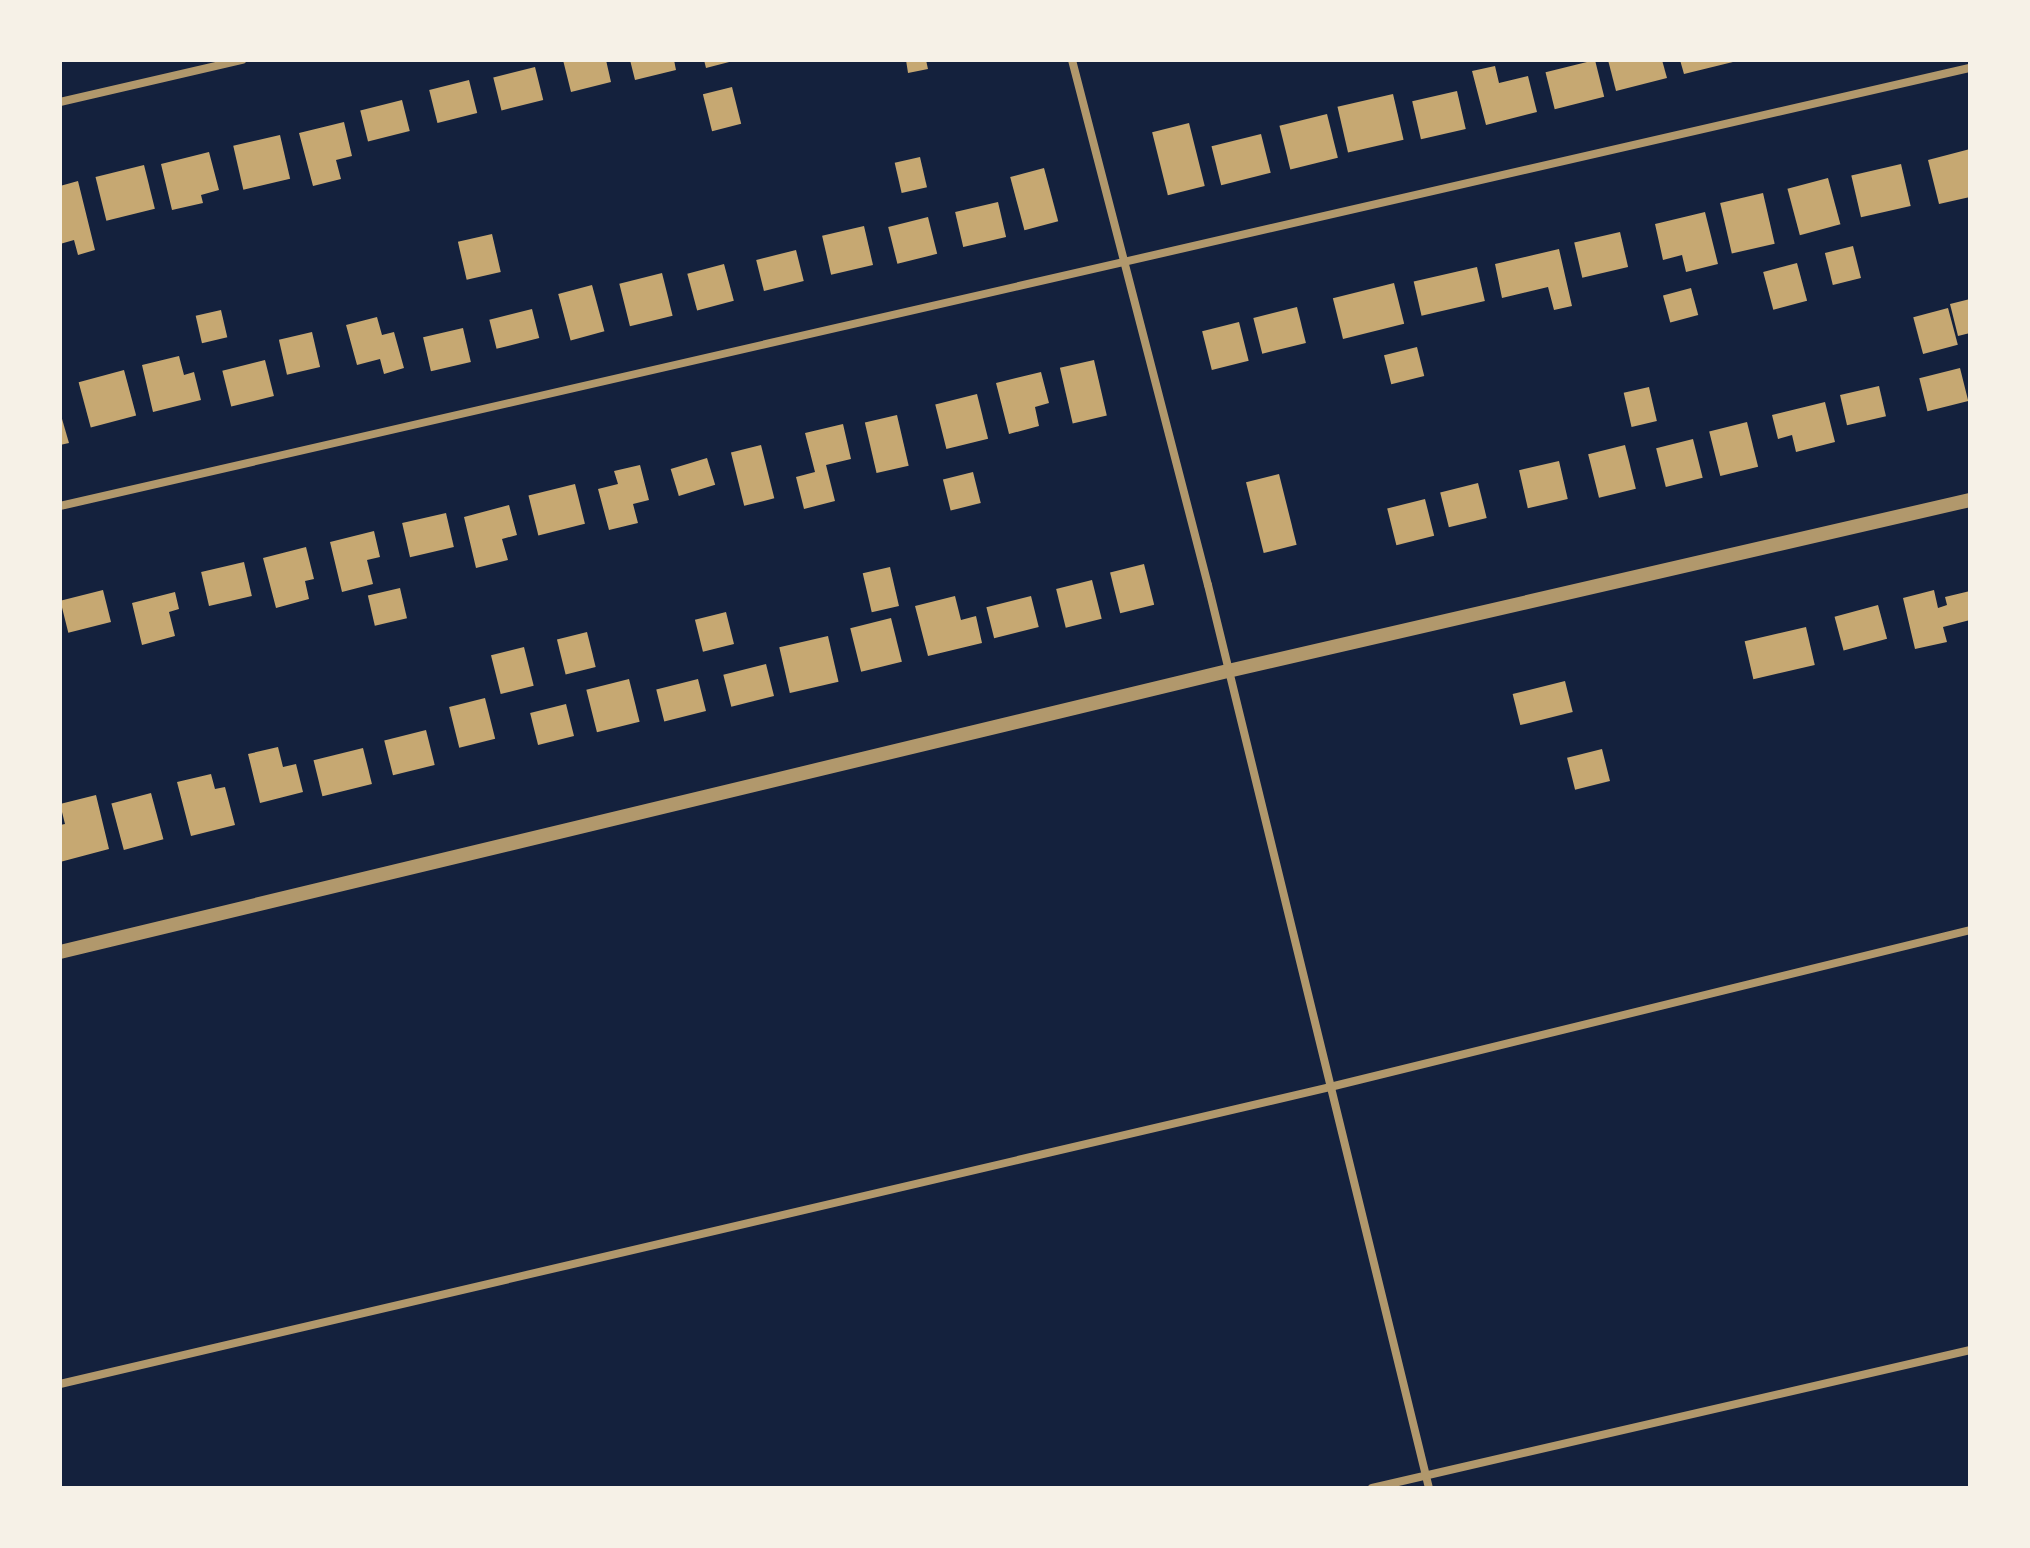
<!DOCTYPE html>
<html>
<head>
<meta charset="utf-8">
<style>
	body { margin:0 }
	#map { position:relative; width:2030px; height:1548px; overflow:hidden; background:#14213d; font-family:"Roboto Condensed",sans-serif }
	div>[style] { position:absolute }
	.building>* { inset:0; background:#c6a872; transform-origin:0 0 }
	.minor>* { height:8px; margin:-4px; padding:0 4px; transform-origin:4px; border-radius:4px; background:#b1986c }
	.tertiary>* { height:14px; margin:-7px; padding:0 7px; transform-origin:7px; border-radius:7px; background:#b1986c }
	span { translate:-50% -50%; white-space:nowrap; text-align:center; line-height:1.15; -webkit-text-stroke:7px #f6f1e7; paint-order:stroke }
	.frame { position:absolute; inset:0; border:62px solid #f6f1e7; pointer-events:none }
</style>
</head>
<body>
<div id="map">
	<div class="building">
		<div style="clip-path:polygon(563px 60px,606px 60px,611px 82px,571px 92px)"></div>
		<div style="clip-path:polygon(630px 60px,674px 60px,676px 70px,635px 80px)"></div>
		<div style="clip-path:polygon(704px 60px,733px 60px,733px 61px,706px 68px)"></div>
		<div style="clip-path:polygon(906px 60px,926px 60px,928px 69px,908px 73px)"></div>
		<div style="left:1595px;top:60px;width:38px;height:51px;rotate:76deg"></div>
		<div style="clip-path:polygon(1608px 60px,1662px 60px,1667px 78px,1616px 91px)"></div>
		<div style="clip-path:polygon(1680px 60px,1737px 60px,1737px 61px,1684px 74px)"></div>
		<div style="clip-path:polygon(1495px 66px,1499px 83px,1528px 76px,1537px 112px,1486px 125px,1472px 71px)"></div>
		<div style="left:535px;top:67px;width:34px;height:43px;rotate:76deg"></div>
		<div style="left:469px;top:80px;width:34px;height:41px;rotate:76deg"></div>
		<div style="left:732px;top:87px;width:38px;height:30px;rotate:76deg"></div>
		<div style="left:1457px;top:91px;width:39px;height:46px;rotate:77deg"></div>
		<div style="left:1393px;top:94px;width:47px;height:57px;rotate:77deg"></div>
		<div style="left:402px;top:100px;width:32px;height:43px;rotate:76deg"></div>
		<div style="left:1327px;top:114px;width:45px;height:49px;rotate:76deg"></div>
		<div style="clip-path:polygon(344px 122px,352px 156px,336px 160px,341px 179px,313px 186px,299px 133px)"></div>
		<div style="left:1189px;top:123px;width:65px;height:38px;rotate:76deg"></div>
		<div style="left:1261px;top:134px;width:40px;height:51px;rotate:76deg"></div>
		<div style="left:280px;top:135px;width:45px;height:48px;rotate:77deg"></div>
		<div style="clip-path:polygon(1970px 149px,1970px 197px,1939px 204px,1928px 160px)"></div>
		<div style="clip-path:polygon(209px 152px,219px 190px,201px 195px,203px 203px,172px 210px,161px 164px)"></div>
		<div style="left:920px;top:157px;width:31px;height:26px;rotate:77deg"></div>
		<div style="left:1901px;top:164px;width:43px;height:51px;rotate:77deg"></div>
		<div style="left:144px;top:165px;width:45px;height:50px;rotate:76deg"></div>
		<div style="left:1044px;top:168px;width:55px;height:35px;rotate:75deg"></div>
		<div style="left:1828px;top:178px;width:48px;height:42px;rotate:75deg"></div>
		<div style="clip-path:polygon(78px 181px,95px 250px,78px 255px,74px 240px,60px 244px,60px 186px)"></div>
		<div style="left:1763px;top:193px;width:52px;height:44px;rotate:77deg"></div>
		<div style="left:998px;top:202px;width:36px;height:44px;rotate:77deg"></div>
		<div style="clip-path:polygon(1705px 212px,1718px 264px,1686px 272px,1682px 255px,1663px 260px,1655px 224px)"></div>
		<div style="left:928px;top:217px;width:38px;height:41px;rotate:76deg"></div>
		<div style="left:864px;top:226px;width:40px;height:43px;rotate:77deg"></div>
		<div style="left:1620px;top:232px;width:36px;height:47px;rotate:77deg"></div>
		<div style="left:492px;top:234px;width:39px;height:35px;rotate:77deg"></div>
		<div style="left:1853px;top:246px;width:33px;height:29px;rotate:76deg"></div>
		<div style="clip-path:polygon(1559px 249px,1572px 306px,1554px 310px,1548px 287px,1502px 298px,1495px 264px)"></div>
		<div style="left:796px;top:250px;width:32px;height:41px;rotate:76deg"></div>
		<div style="left:1797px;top:263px;width:39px;height:35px;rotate:75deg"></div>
		<div style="left:724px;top:264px;width:38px;height:38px;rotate:75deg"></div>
		<div style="left:1477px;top:267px;width:35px;height:65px;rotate:77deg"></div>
		<div style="left:662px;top:273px;width:44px;height:44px;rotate:76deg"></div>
		<div style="left:1394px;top:283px;width:42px;height:63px;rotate:76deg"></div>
		<div style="left:592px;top:285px;width:48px;height:35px;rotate:75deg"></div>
		<div style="left:1691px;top:288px;width:28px;height:29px;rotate:75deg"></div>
		<div style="clip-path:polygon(1970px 299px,1970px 333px,1958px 336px,1950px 304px)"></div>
		<div style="left:1297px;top:307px;width:37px;height:45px;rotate:76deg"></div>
		<div style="left:1948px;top:308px;width:38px;height:36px;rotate:75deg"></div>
		<div style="left:532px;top:309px;width:30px;height:44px;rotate:76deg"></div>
		<div style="left:221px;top:310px;width:28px;height:26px;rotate:77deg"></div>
		<div style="clip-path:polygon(377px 317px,382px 335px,394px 332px,404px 368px,384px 374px,380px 359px,357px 365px,346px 325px)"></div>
		<div style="left:1239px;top:322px;width:40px;height:38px;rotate:76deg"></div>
		<div style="left:463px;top:328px;width:35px;height:41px;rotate:77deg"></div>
		<div style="left:312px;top:332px;width:36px;height:34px;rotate:77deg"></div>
		<div style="left:1417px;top:347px;width:30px;height:34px;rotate:76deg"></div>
		<div style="clip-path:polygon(179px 356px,184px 375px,194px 372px,201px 400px,153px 412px,142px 365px)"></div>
		<div style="left:265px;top:360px;width:37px;height:44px;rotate:76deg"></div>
		<div style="left:1094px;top:360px;width:57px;height:35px;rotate:77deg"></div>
		<div style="left:1960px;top:368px;width:34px;height:42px;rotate:76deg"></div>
		<div style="left:124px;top:370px;width:47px;height:47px;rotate:75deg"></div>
		<div style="clip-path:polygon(1041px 372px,1049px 403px,1035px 407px,1039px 426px,1009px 434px,996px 383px)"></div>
		<div style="left:1879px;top:386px;width:31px;height:40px;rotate:77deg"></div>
		<div style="left:1649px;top:387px;width:35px;height:26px;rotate:77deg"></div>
		<div style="left:977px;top:394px;width:46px;height:43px;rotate:76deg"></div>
		<div style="clip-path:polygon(1825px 402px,1835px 442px,1796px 452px,1792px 435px,1778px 439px,1772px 415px)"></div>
		<div style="clip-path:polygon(60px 412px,69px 443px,60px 445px)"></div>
		<div style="left:897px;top:415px;width:52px;height:33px;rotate:77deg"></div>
		<div style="left:1747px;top:422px;width:46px;height:39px;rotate:76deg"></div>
		<div style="clip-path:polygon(843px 424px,851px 459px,826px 465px,835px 501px,804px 509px,796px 477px,815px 472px,805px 433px)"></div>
		<div style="left:1693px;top:439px;width:40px;height:38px;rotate:76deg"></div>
		<div style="left:761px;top:445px;width:55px;height:31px;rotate:76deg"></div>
		<div style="left:1625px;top:445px;width:45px;height:38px;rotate:76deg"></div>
		<div style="left:707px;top:458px;width:28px;height:38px;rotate:73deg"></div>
		<div style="left:1559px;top:461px;width:39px;height:41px;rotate:77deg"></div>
		<div style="clip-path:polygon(640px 465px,649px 500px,633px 504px,638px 523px,609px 530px,598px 489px,618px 484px,614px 471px)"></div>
		<div style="left:973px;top:472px;width:32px;height:31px;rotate:76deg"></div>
		<div style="left:1279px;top:474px;width:73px;height:34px;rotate:76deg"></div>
		<div style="left:1478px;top:483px;width:36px;height:39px;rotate:76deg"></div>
		<div style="left:575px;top:484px;width:41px;height:48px;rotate:76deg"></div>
		<div style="left:1425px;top:499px;width:38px;height:39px;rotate:76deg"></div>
		<div style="clip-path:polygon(509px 505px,517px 535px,502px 539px,508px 560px,476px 568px,464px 517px)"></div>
		<div style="left:446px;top:513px;width:35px;height:45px;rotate:77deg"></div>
		<div style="clip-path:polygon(374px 531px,380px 557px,367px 560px,373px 584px,342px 592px,330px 542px)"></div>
		<div style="clip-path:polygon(306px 547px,314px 579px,305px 581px,309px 599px,276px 608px,263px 558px)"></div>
		<div style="left:244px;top:562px;width:35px;height:44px;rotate:77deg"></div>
		<div style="left:1144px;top:564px;width:42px;height:35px;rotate:76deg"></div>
		<div style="left:890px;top:567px;width:40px;height:28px;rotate:77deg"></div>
		<div style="left:1092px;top:580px;width:40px;height:37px;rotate:76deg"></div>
		<div style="left:400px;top:588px;width:31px;height:33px;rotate:77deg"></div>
		<div style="left:103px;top:590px;width:33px;height:44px;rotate:76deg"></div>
		<div style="clip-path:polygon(1934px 590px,1938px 608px,1947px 605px,1945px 597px,1970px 591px,1970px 620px,1943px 627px,1947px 642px,1915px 649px,1903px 598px)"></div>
		<div style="clip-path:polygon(175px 592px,179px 609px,169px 612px,175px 636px,142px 645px,132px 603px)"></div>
		<div style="clip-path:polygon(955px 596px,961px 620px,976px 616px,982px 643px,928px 656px,915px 606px)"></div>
		<div style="left:1031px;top:596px;width:32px;height:46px;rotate:76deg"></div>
		<div style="left:1878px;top:605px;width:35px;height:45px;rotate:75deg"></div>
		<div style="left:726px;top:612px;width:33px;height:32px;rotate:76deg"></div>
		<div style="left:891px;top:618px;width:45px;height:42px;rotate:76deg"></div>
		<div style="left:1806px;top:627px;width:39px;height:63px;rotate:77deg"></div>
		<div style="left:587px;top:632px;width:36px;height:31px;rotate:76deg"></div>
		<div style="left:828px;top:636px;width:47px;height:50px;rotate:77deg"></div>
		<div style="left:524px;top:647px;width:40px;height:34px;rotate:76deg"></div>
		<div style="left:766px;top:664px;width:33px;height:44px;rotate:76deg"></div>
		<div style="left:629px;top:679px;width:44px;height:44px;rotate:76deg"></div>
		<div style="left:698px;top:679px;width:33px;height:43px;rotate:76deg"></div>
		<div style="left:1565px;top:681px;width:32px;height:54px;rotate:76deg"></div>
		<div style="left:485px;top:698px;width:42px;height:37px;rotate:76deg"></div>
		<div style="left:566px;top:704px;width:33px;height:37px;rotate:76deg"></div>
		<div style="left:426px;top:730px;width:36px;height:43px;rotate:76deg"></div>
		<div style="clip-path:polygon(278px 747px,283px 767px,296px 764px,303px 792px,260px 803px,248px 754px)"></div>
		<div style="left:363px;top:748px;width:37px;height:51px;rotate:76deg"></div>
		<div style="left:1602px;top:749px;width:33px;height:36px;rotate:76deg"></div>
		<div style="clip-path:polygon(211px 774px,215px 789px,225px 787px,235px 825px,191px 836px,177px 782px)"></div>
		<div style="left:151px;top:793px;width:48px;height:41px;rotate:75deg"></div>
		<div style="clip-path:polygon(96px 795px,109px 849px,60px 862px,60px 825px,65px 824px,60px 804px)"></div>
	</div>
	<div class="minor">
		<div style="left:1072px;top:60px;width:542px;rotate:75.48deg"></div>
		<div style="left:1208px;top:585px;width:930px;rotate:76.25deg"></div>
		<div style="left:60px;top:102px;width:187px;rotate:-13deg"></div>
		<div style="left:60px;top:506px;width:1960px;rotate:-12.92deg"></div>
		<div style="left:60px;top:1384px;width:1304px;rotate:-13.16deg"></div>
		<div style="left:1330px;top:1087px;width:659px;rotate:-13.78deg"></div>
		<div style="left:1372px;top:1488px;width:614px;rotate:-12.99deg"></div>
	</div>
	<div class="tertiary">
		<div style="left:60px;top:952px;width:1201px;rotate:-13.53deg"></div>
		<div style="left:1228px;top:671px;width:761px;rotate:-12.98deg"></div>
	</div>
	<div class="frame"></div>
</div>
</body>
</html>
